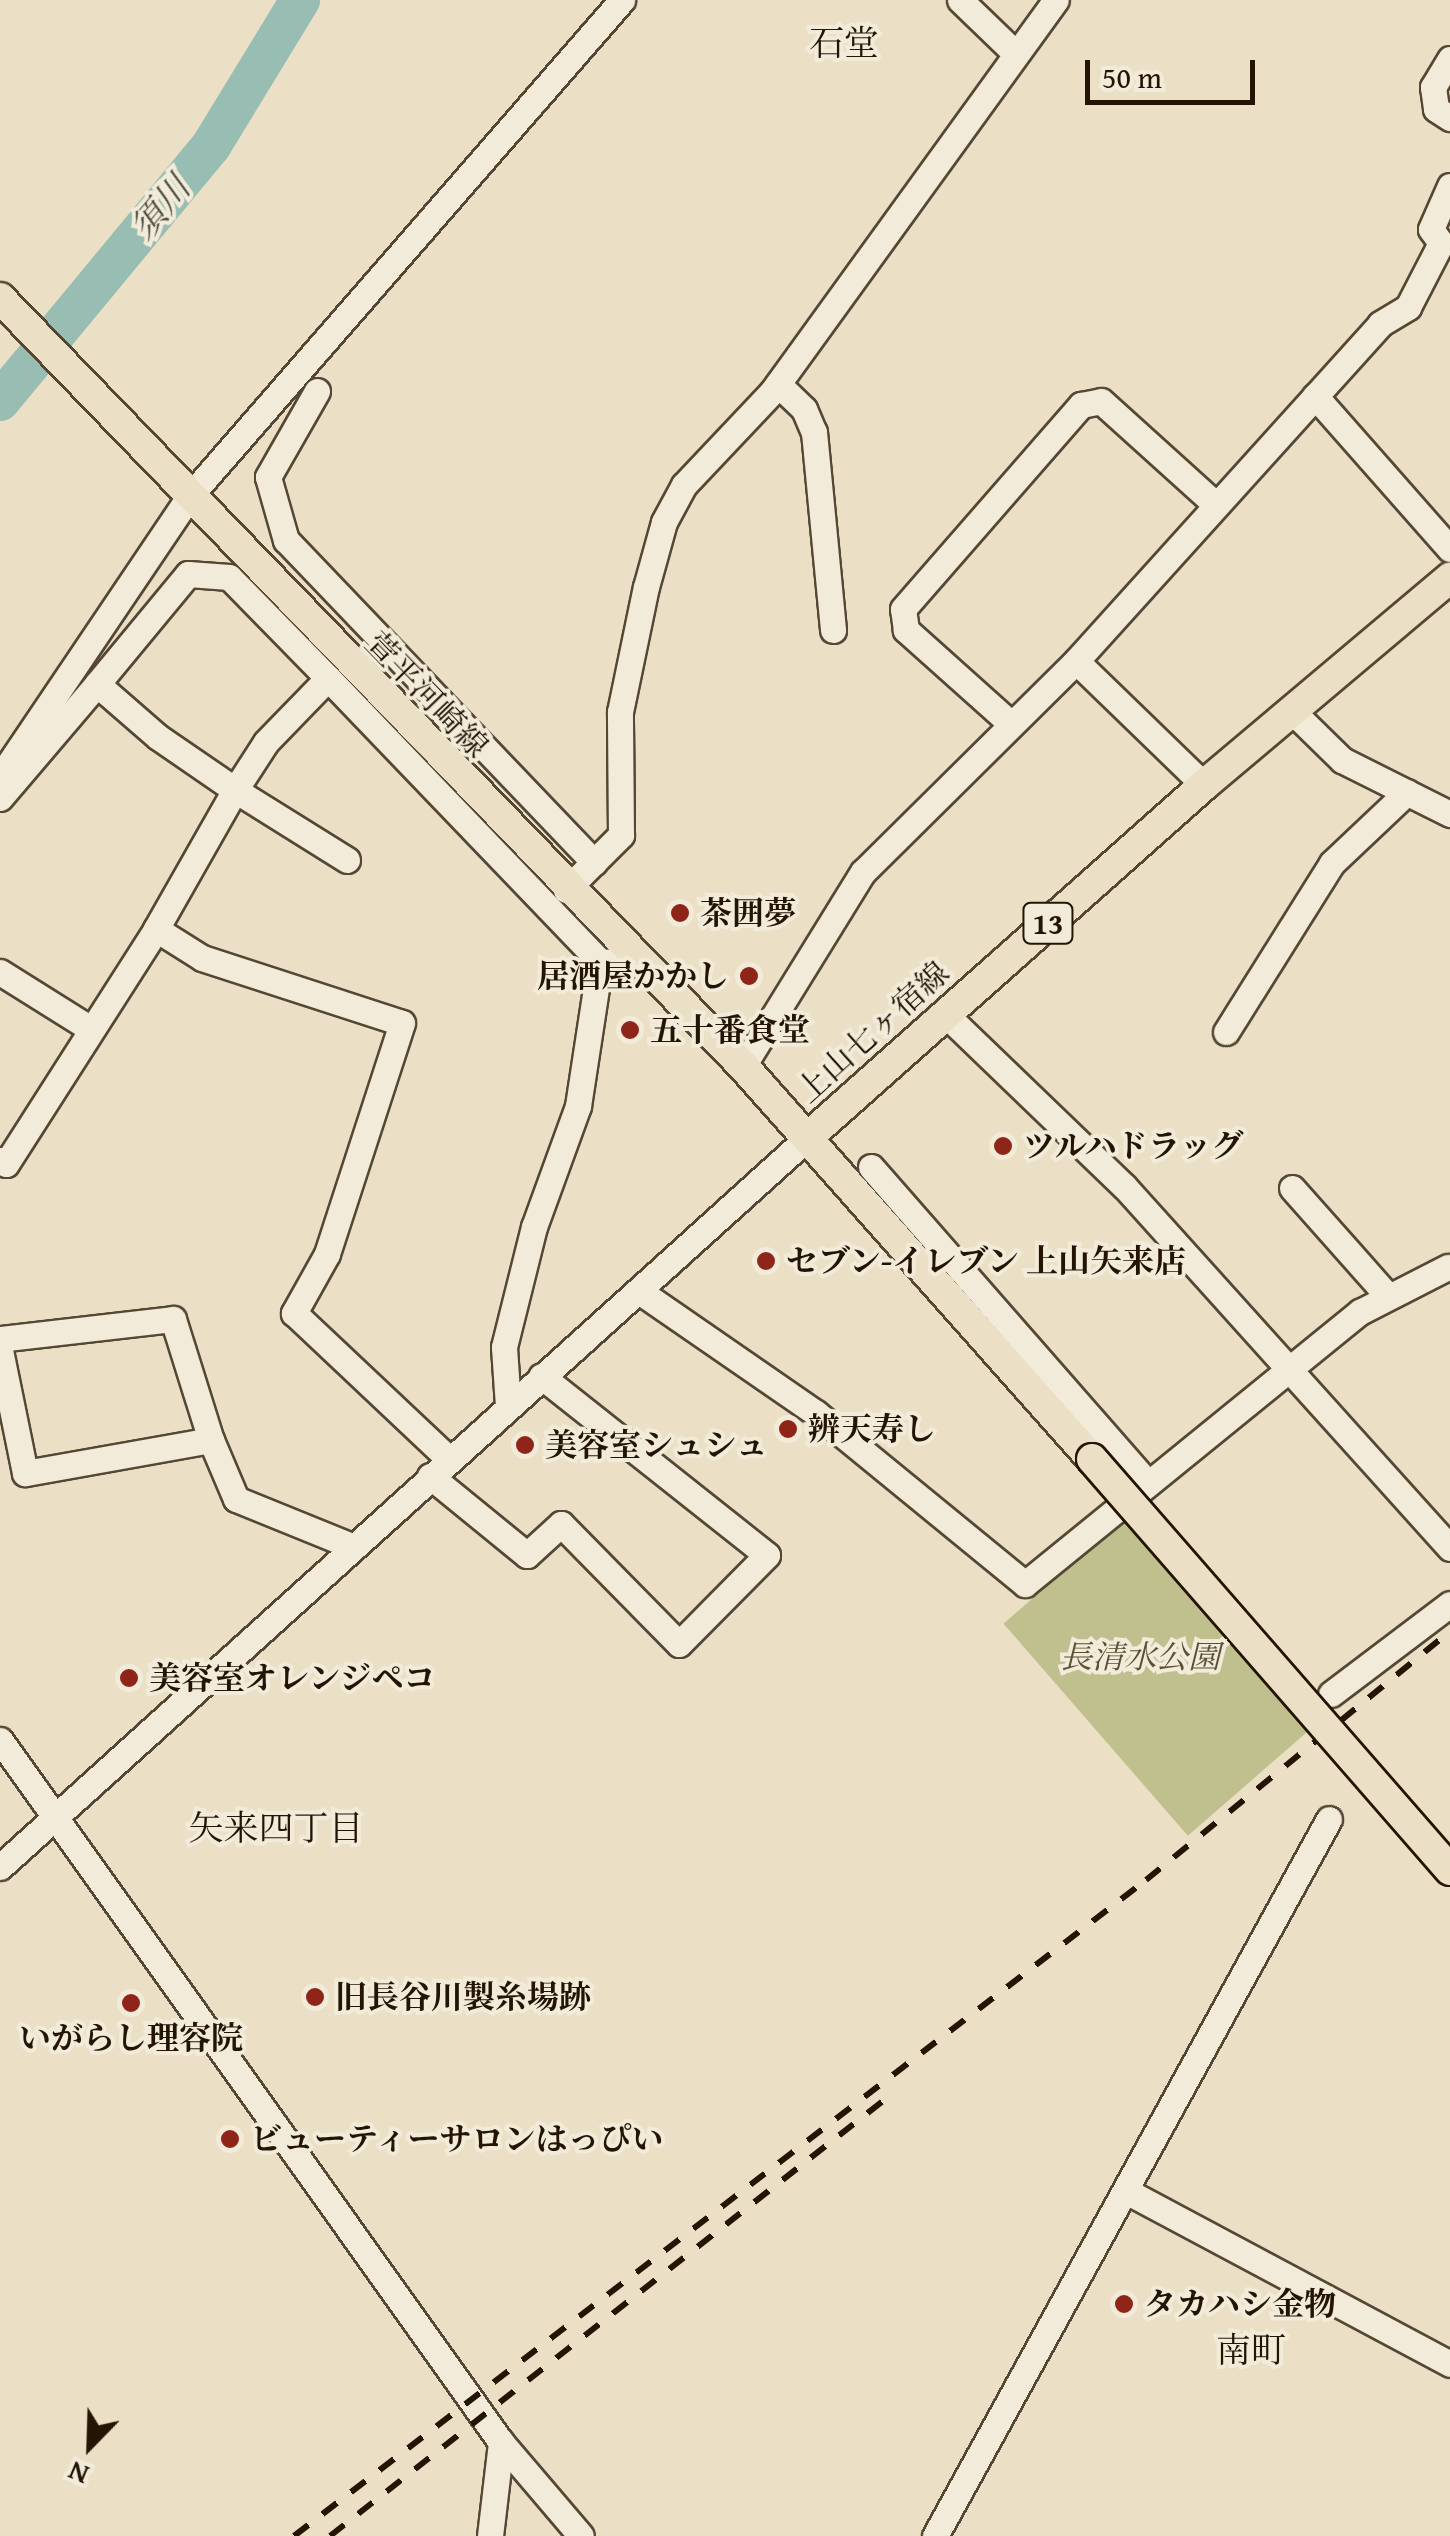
<!DOCTYPE html>
<html>
<head>
<meta charset="utf-8">
<style>
	body { margin:0 }
	#map { position:relative; width:1450px; height:2536px; overflow:hidden; background:#ebe0c5; font-family:"Gentium Book Plus","Noto Serif JP",serif }
	div>[style] { position:absolute }
	.green>* { inset:0; background:#c0c08f; transform-origin:0 0 }
	.river>* { height:40px; margin:-20px; padding:0 20px; transform-origin:20px; border-radius:20px; background:#98bdb2 }
	.roads { filter:drop-shadow(2px 0 #554734) drop-shadow(-2px 0 #554734) drop-shadow(0 2px #554734) drop-shadow(0 -2px #554734) }
	.minor>* { height:25px; margin:-12.5px; padding:0 12.5px; transform-origin:12.5px; border-radius:12.5px; background:#f2ebd9 }
	.major>* { height:30px; margin:-15px; padding:0 15px; transform-origin:15px; border-radius:15px; background:#ebe0c5 }
	.rail>* { height:6px; margin-top:-3px; transform-origin:0; background:repeating-linear-gradient(90deg,#231403 0 18px,transparent 0 36px) }
	.bridges { filter:drop-shadow(2px 0 #231403) drop-shadow(-2px 0 #231403) drop-shadow(0 2px #231403) drop-shadow(0 -2px #231403) }
	.major-bridge>* { height:30px; margin:-15px; padding:0 15px; transform-origin:15px; border-radius:15px; background:#ebe0c5 }
	.dots>* { width:28px; height:28px; translate:-50% -50%; box-sizing:border-box; border:5px solid #f2ebd9; border-radius:50% }
	span { translate:-50% -50%; white-space:nowrap; text-align:center; line-height:1.15; -webkit-text-stroke:8px #f2ebd9; paint-order:stroke }
	.shield-label span { padding:2px 8px; background:#f2ebd9; border:2px solid; border-radius:8px; -webkit-text-stroke-width:0 }
	.shield-label { font-size:30px; color:#231403; font-weight:700 }
	.street-label { font-size:32px; color:#231403 }
	.poi-label { font-size:32px; color:#231403; font-weight:700 }
	.left { translate:0 -50%; text-align:left }
	.right { translate:-100% -50%; text-align:right }
	.park-label { font-size:32px; color:#5a5034; font-style:italic }
	.neighbourhood-label { font-size:35px; color:#231403 }
	.water-label { font-size:35px; color:#4c4f40; font-style:italic }
	.north { position:absolute; left:40px; top:2396px; width:100px; height:100px; -webkit-text-stroke:8px #f2ebd9; paint-order:stroke; rotate:203deg; font-size:28px; font-weight:700; line-height:40px; text-align:center; color:#231403 }
	.north::after { content:''; display:block; margin:auto; width:35px; height:45px; background:#231403; clip-path:polygon(50% 0,100% 100%,50% 72%,0 100%) }
	.scale { position:absolute; left:1085px; top:60px; width:170px; height:45px; box-sizing:border-box; border:5px solid #231403; border-top:0; padding-left:12px; font-size:30px; line-height:35px; white-space:nowrap; color:#231403; -webkit-text-stroke:8px #f2ebd9; paint-order:stroke }
</style>
</head>
<body>
<div id="map">
	<div class="green">
		<div style="left:1125px;top:1518px;width:281px;height:161px;rotate:49deg"></div>
	</div>
	<div class="river">
		<div style="left:0;top:401px;width:331px;rotate:-50.4deg"></div>
		<div style="left:211px;top:146px;width:171px;rotate:-58.6deg"></div>
	</div>
	<div class="roads">
		<div class="minor">
			<div style="left:960px;top:0;width:75px;rotate:43.9deg"></div>
			<div style="left:1450px;top:59px;width:33px;rotate:121deg"></div>
			<div style="left:1433px;top:87px;width:22px;rotate:82deg"></div>
			<div style="left:1436px;top:109px;width:17px;rotate:33deg"></div>
			<div style="left:778px;top:384px;width:36px;rotate:44deg"></div>
			<div style="left:804px;top:409px;width:25px;rotate:67deg"></div>
			<div style="left:814px;top:432px;width:199px;rotate:84.5deg"></div>
			<div style="left:317px;top:391px;width:99px;rotate:119.7deg"></div>
			<div style="left:268px;top:477px;width:66px;rotate:74.1deg"></div>
			<div style="left:286px;top:540px;width:446px;rotate:46.3deg"></div>
			<div style="left:1315px;top:396px;width:204px;rotate:48.6deg"></div>
			<div style="left:328px;top:678px;width:393px;rotate:46.2deg"></div>
			<div style="left:600px;top:962px;width:17px;rotate:-3deg"></div>
			<div style="left:1293px;top:712px;width:69px;rotate:44.4deg"></div>
			<div style="left:1342px;top:760px;width:121px;rotate:26.6deg"></div>
			<div style="left:1010px;top:723px;width:140px;rotate:-138.2deg"></div>
			<div style="left:906px;top:630px;width:21px;rotate:-98deg"></div>
			<div style="left:903px;top:609px;width:271px;rotate:-48.9deg"></div>
			<div style="left:1081px;top:405px;width:20px;rotate:-11deg"></div>
			<div style="left:1101px;top:401px;width:155px;rotate:42.1deg"></div>
			<div style="left:0;top:777px;width:336px;rotate:-56deg"></div>
			<div style="left:188px;top:498px;width:661px;rotate:-48.93deg"></div>
			<div style="left:1204px;top:785px;width:178px;rotate:-135.9deg"></div>
			<div style="left:1076px;top:661px;width:454px;rotate:-47.9deg"></div>
			<div style="left:1380px;top:324px;width:33px;rotate:-31deg"></div>
			<div style="left:1408px;top:307px;width:72px;rotate:-62.7deg"></div>
			<div style="left:1441px;top:243px;width:17px;rotate:-126deg"></div>
			<div style="left:1431px;top:229px;width:47px;rotate:-66.2deg"></div>
			<div style="left:0;top:798px;width:150px;rotate:-49.6deg"></div>
			<div style="left:566px;top:890px;width:78px;rotate:-45deg"></div>
			<div style="left:621px;top:835px;width:123px;rotate:-90.5deg"></div>
			<div style="left:620px;top:712px;width:128px;rotate:-78.3deg"></div>
			<div style="left:646px;top:587px;width:67px;rotate:-74.5deg"></div>
			<div style="left:664px;top:522px;width:42px;rotate:-61.6deg"></div>
			<div style="left:684px;top:485px;width:128px;rotate:-46.6deg"></div>
			<div style="left:772px;top:392px;width:484px;rotate:-54.1deg"></div>
			<div style="left:156px;top:929px;width:54px;rotate:32.2deg"></div>
			<div style="left:202px;top:958px;width:210px;rotate:18deg"></div>
			<div style="left:402px;top:1023px;width:243px;rotate:108deg"></div>
			<div style="left:327px;top:1254px;width:68px;rotate:119.2deg"></div>
			<div style="left:294px;top:1313px;width:213px;rotate:43.3deg"></div>
			<div style="left:0;top:972px;width:107px;rotate:32.1deg"></div>
			<div style="left:945px;top:1014px;width:248px;rotate:43.9deg"></div>
			<div style="left:1124px;top:1186px;width:487px;rotate:48deg"></div>
			<div style="left:1226px;top:1032px;width:199px;rotate:-57.9deg"></div>
			<div style="left:1332px;top:863px;width:103px;rotate:-43.4deg"></div>
			<div style="left:743px;top:1066px;width:228px;rotate:-58.3deg"></div>
			<div style="left:863px;top:872px;width:300px;rotate:-44.7deg"></div>
			<div style="left:0;top:1160px;width:7px;rotate:34deg"></div>
			<div style="left:6px;top:1164px;width:279px;rotate:-57.4deg"></div>
			<div style="left:156px;top:929px;width:160px;rotate:-60.4deg"></div>
			<div style="left:235px;top:790px;width:57px;rotate:-57.1deg"></div>
			<div style="left:266px;top:742px;width:89px;rotate:-45.9deg"></div>
			<div style="left:328px;top:678px;width:141px;rotate:-134.4deg"></div>
			<div style="left:229px;top:577px;width:41px;rotate:-175.8deg"></div>
			<div style="left:188px;top:574px;width:143px;rotate:129.6deg"></div>
			<div style="left:97px;top:684px;width:81px;rotate:41deg"></div>
			<div style="left:158px;top:737px;width:93px;rotate:34.5deg"></div>
			<div style="left:235px;top:790px;width:132px;rotate:32deg"></div>
			<div style="left:871px;top:1167px;width:419px;rotate:48.8deg"></div>
			<div style="left:1292px;top:1188px;width:144px;rotate:48.4deg"></div>
			<div style="left:639px;top:1291px;width:215px;rotate:34.6deg"></div>
			<div style="left:816px;top:1413px;width:270px;rotate:39.3deg"></div>
			<div style="left:1025px;top:1584px;width:432px;rotate:-39.1deg"></div>
			<div style="left:1360px;top:1312px;width:99px;rotate:-27.1deg"></div>
			<div style="left:0;top:1339px;width:174px;rotate:-6.6deg"></div>
			<div style="left:173px;top:1319px;width:127px;rotate:72.6deg"></div>
			<div style="left:211px;top:1440px;width:189px;rotate:169.9deg"></div>
			<div style="left:25px;top:1473px;width:126px;rotate:-101.5deg"></div>
			<div style="left:508px;top:1406px;width:59px;rotate:-93.9deg"></div>
			<div style="left:504px;top:1347px;width:124px;rotate:-76deg"></div>
			<div style="left:534px;top:1227px;width:129px;rotate:-70deg"></div>
			<div style="left:578px;top:1106px;width:146px;rotate:-81.3deg"></div>
			<div style="left:211px;top:1440px;width:64px;rotate:67deg"></div>
			<div style="left:236px;top:1499px;width:127px;rotate:22.1deg"></div>
			<div style="left:430px;top:1476px;width:125px;rotate:39.2deg"></div>
			<div style="left:527px;top:1555px;width:46px;rotate:-42.4deg"></div>
			<div style="left:561px;top:1524px;width:168px;rotate:45.5deg"></div>
			<div style="left:679px;top:1644px;width:125px;rotate:-45.3deg"></div>
			<div style="left:767px;top:1555px;width:288px;rotate:-141.6deg"></div>
			<div style="left:1331px;top:1694px;width:149px;rotate:-37.1deg"></div>
			<div style="left:0;top:1740px;width:862px;rotate:54.49deg"></div>
			<div style="left:501px;top:2442px;width:123px;rotate:49.6deg"></div>
			<div style="left:0;top:1867px;width:1088px;rotate:-42.09deg"></div>
			<div style="left:1128px;top:2192px;width:365px;rotate:28.1deg"></div>
			<div style="left:490px;top:2536px;width:95px;rotate:-83.3deg"></div>
			<div style="left:935px;top:2536px;width:818px;rotate:-61.21deg"></div>
		</div>
		<div class="major">
			<div style="left:0;top:298px;width:1069px;rotate:45.95deg"></div>
			<div style="left:743px;top:1066px;width:526px;rotate:48.39deg"></div>
			<div style="left:807px;top:1138px;width:531px;rotate:-41.64deg"></div>
			<div style="left:1204px;top:785px;width:322px;rotate:-40.1deg"></div>
		</div>
	</div>
	<div class="rail">
		<div style="left:294px;top:2536px;width:1075px;rotate:-37.59deg"></div>
		<div style="left:1146px;top:1880px;width:393px;rotate:-39.3deg"></div>
		<div style="left:330px;top:2536px;width:705px;rotate:-38.2deg"></div>
	</div>
	<div class="bridges">
		<div class="major-bridge">
			<div style="left:1092px;top:1459px;width:545px;rotate:48.94deg"></div>
		</div>
	</div>
	<div class="dots">
		<div style="left:680px;top:913px;background:#8f2418"></div>
		<div style="left:749px;top:976px;background:#8f2418"></div>
		<div style="left:630px;top:1030px;background:#8f2418"></div>
		<div style="left:1003px;top:1146px;background:#8f2418"></div>
		<div style="left:766px;top:1261px;background:#8f2418"></div>
		<div style="left:788px;top:1429px;background:#8f2418"></div>
		<div style="left:525px;top:1445px;background:#8f2418"></div>
		<div style="left:129px;top:1678px;background:#8f2418"></div>
		<div style="left:315px;top:1997px;background:#8f2418"></div>
		<div style="left:131px;top:2003px;background:#8f2418"></div>
		<div style="left:230px;top:2139px;background:#8f2418"></div>
		<div style="left:1124px;top:2304px;background:#8f2418"></div>
	</div>
	<div class="shield-label">
		<span style="left:1048px;top:923px">13</span>
	</div>
	<div class="street-label">
		<span style="left:427px;top:695px;rotate:46deg">萱平河崎線</span>
		<span style="left:873px;top:1032px;rotate:-42deg">上山七ヶ宿線</span>
	</div>
	<div class="poi-label">
		<span class="left" style="left:700px;top:913px">茶囲夢</span>
		<span class="right" style="left:729px;top:976px">居酒屋かかし</span>
		<span class="left" style="left:650px;top:1030px">五十番食堂</span>
		<span class="left" style="left:1023px;top:1146px">ツルハドラッグ</span>
		<span class="left" style="left:786px;top:1261px">セブン-イレブン 上山矢来店</span>
		<span class="left" style="left:808px;top:1429px">辨天寿し</span>
		<span class="left" style="left:545px;top:1445px">美容室シュシュ</span>
		<span class="left" style="left:149px;top:1678px">美容室オレンジペコ</span>
		<span class="left" style="left:335px;top:1997px">旧長谷川製糸場跡</span>
		<span style="left:131px;top:2038px">いがらし理容院</span>
		<span class="left" style="left:250px;top:2139px">ビューティーサロンはっぴい</span>
		<span class="left" style="left:1144px;top:2304px">タカハシ金物</span>
	</div>
	<div class="park-label">
		<span style="left:1140px;top:1657px">長清水公園</span>
	</div>
	<div class="neighbourhood-label">
		<span style="left:844px;top:43px">石堂</span>
		<span style="left:276px;top:1828px">矢来四丁目</span>
		<span style="left:1251px;top:2350px">南町</span>
	</div>
	<div class="water-label">
		<span style="left:160px;top:208px;rotate:-50deg">須川</span>
	</div>
	<div class="north">N</div>
	<div class="scale">50 m</div>
</div>
</body>
</html>
